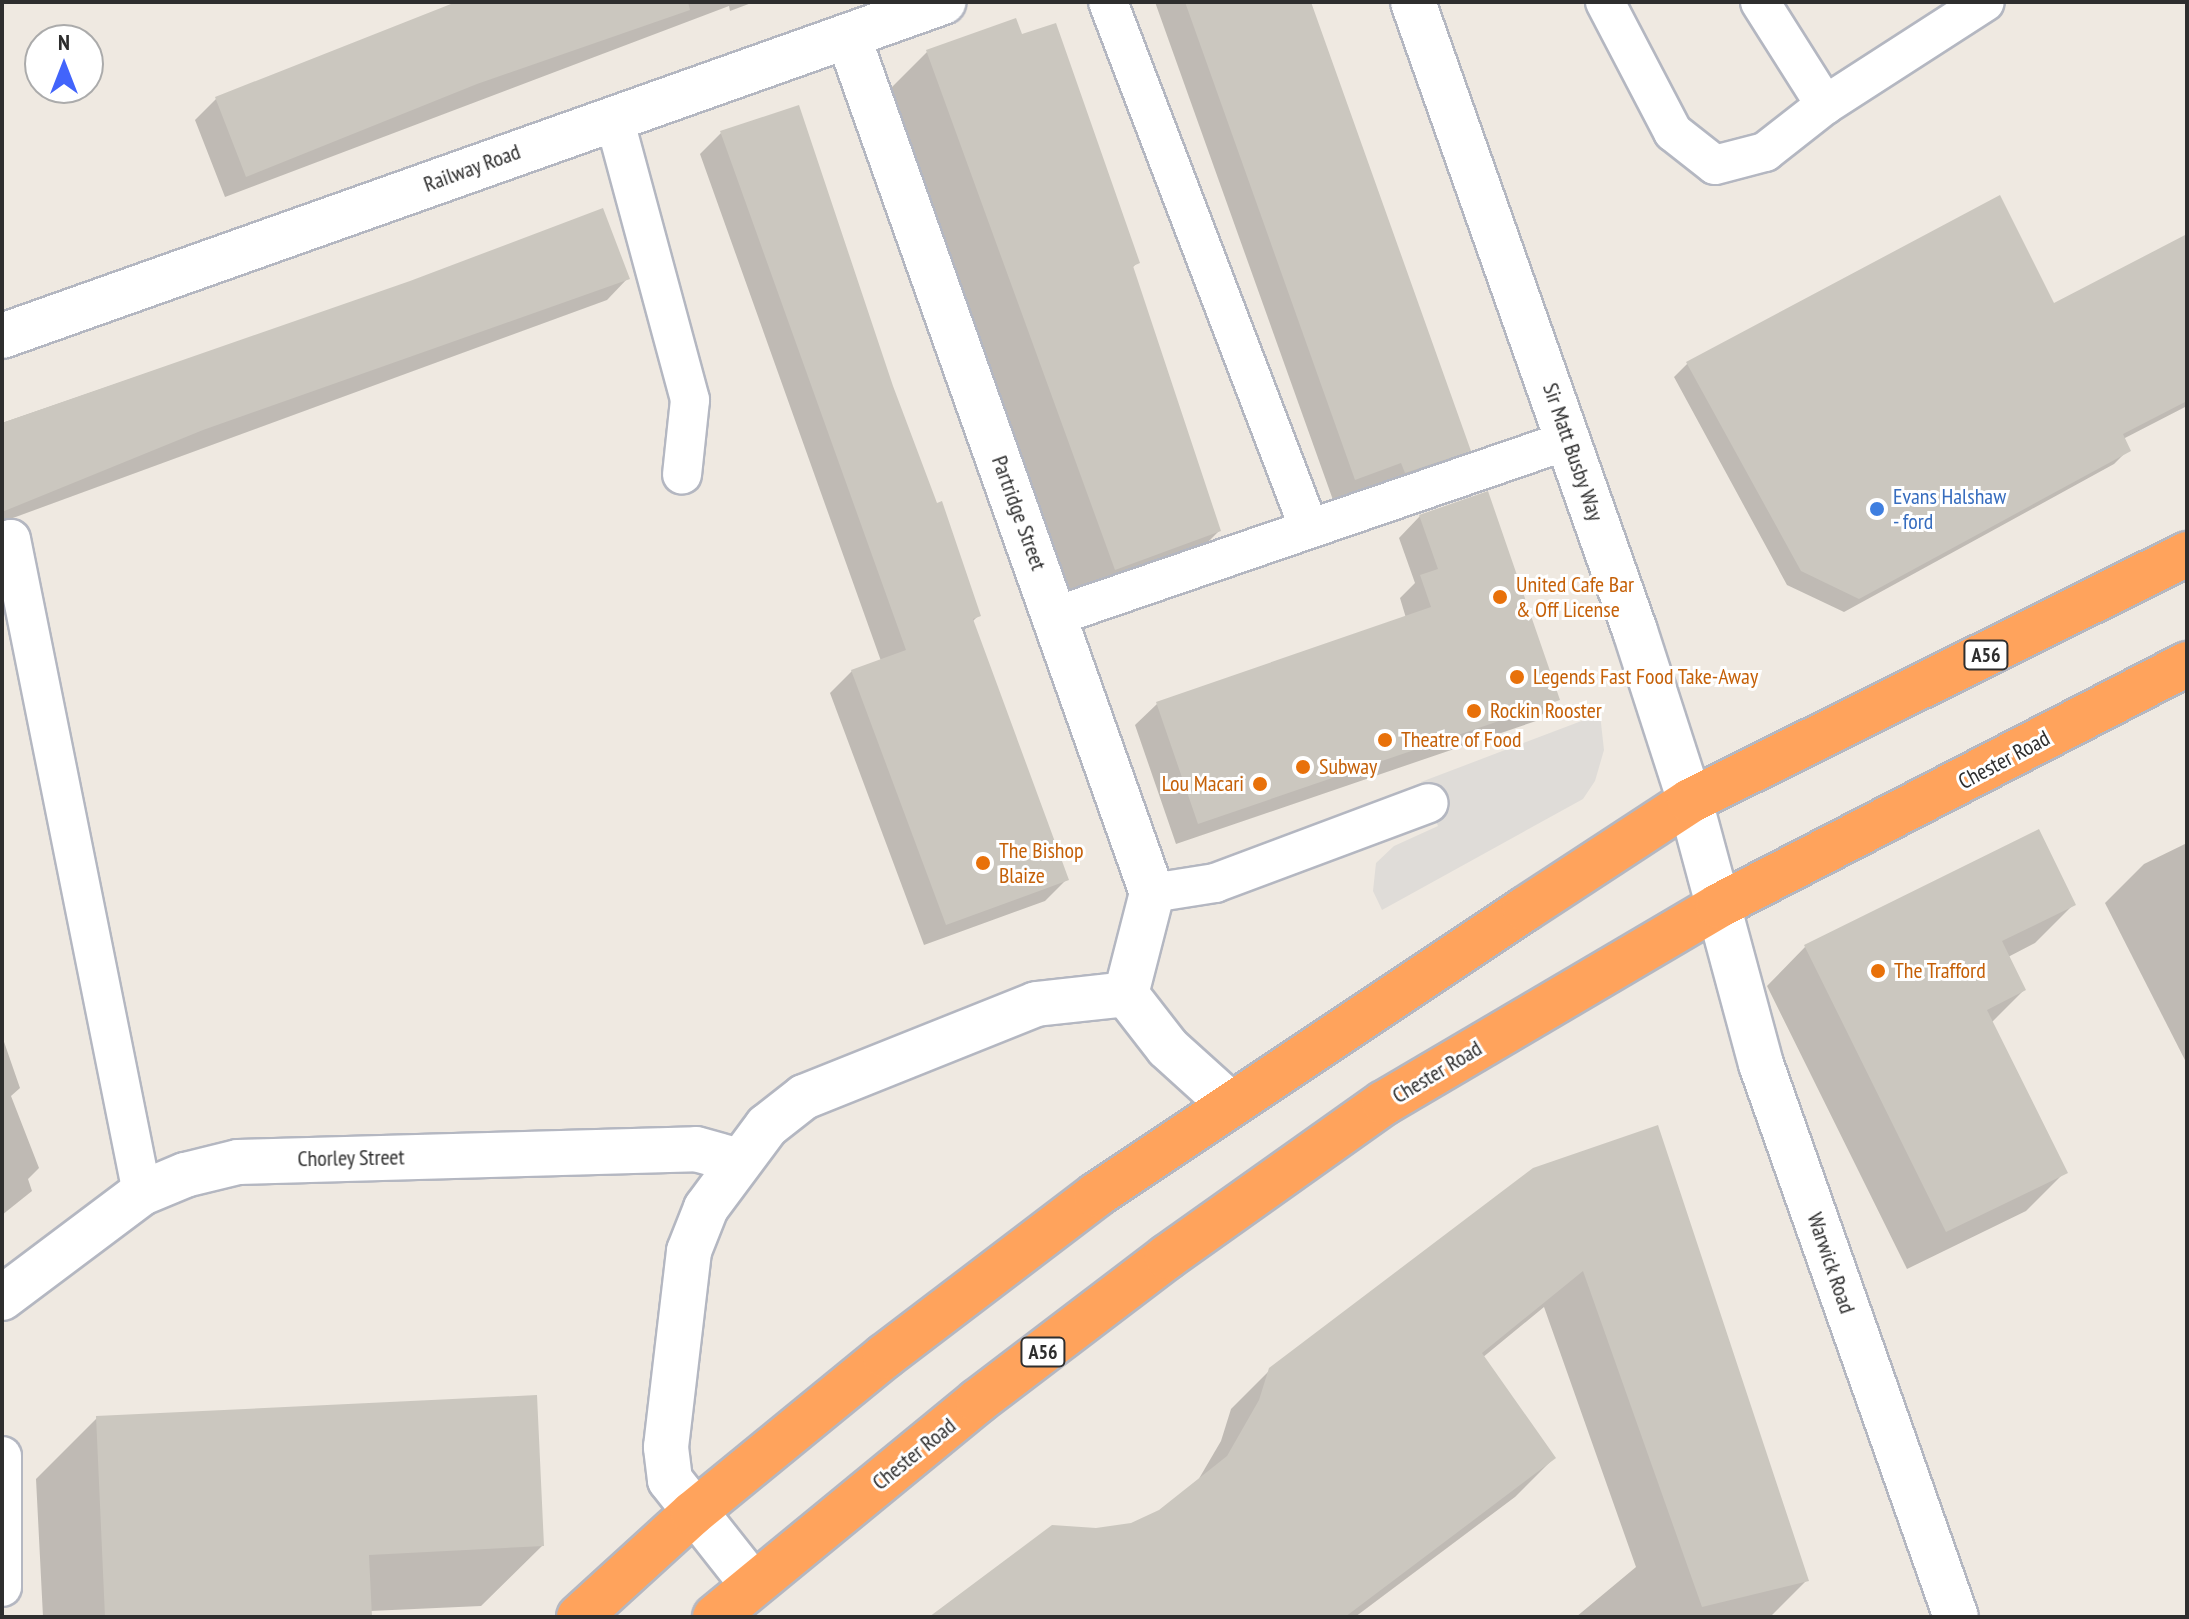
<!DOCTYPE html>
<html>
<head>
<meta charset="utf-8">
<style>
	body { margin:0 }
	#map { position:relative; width:2189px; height:1619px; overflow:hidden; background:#efe9e1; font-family:"PT Sans Narrow",sans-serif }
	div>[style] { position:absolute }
	.plaza>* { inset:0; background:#dfdcd8 }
	.shadow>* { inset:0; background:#0003 }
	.building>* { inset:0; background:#cbc7bf }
	.roads { filter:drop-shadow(2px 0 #b4b7c1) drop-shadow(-2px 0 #b4b7c1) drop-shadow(0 2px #b4b7c1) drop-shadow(0 -2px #b4b7c1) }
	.lane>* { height:38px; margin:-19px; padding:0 19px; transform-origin:19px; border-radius:19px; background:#fff }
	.street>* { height:44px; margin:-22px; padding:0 22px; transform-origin:22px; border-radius:22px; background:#fff }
	.highway>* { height:44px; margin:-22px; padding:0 22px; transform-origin:22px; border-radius:22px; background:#ffa35c }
	.dots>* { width:22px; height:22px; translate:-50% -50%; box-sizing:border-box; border:4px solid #fff; border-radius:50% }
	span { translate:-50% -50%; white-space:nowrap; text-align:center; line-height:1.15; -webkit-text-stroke:6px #fff; paint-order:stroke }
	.shield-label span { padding:2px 6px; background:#fff; border:2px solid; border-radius:6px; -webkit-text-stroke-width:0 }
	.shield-label { font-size:20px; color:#2e2e2e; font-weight:700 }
	.street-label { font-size:22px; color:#2e2e2e }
	.shop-label { font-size:22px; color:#366cbe }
	.left { translate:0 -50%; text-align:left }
	.food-label { font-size:22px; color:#c56008 }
	.right { translate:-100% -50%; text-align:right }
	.frame { position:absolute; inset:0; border:4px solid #2e2e2e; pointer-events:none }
	.north { position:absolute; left:24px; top:24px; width:80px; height:80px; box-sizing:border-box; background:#fff; border:2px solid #ababab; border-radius:50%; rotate:0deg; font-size:22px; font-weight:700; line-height:32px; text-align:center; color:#2e2e2e }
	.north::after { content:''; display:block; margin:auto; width:28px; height:36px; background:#4264fb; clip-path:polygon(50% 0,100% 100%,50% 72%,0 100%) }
</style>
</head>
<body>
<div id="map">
	<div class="plaza">
		<div style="clip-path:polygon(1600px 714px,1604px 750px,1595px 781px,1583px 799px,1382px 910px,1373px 891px,1376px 863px,1394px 846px,1438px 826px,1421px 782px)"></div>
	</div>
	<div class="shadow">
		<div style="clip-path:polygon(472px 2px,754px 2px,730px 11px,729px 6px,225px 197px,195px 120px,217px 98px)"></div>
		<div style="clip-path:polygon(1155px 2px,1309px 2px,1468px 450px,1447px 472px,1383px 493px,1380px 483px,1333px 500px)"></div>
		<div style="clip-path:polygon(1020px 37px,1138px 262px,1132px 268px,1219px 531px,1180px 570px,1076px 607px,888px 91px,927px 52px)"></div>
		<div style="clip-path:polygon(721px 133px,891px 387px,979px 615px,972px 622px,1067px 879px,1045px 901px,924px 945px,830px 693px,852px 671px,881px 661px,700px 154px)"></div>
		<div style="clip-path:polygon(2187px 236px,2187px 406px,2123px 439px,2128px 450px,2114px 464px,1844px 612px,1787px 585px,1674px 377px,1688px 363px,2053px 305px)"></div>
		<div style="clip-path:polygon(628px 278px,607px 300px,2px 522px,2px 423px,410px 283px)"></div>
		<div style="clip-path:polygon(1420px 516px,1557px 699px,1536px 721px,1176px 844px,1135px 725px,1157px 704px,1406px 618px,1400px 598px,1415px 583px,1399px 538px)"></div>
		<div style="clip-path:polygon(2187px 843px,2187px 1064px,2105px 903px,2144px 864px)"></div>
		<div style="clip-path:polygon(2074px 904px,2035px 943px,2008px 957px,2024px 990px,1991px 1023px,2065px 1172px,2026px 1211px,1907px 1269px,1767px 986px,1805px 947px)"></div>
		<div style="clip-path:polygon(2px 1036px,20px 1088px,11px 1096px,39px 1168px,28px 1179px,32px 1191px,2px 1215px)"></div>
		<div style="clip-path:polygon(1534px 1169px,1807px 1580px,1770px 1617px,1576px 1617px,1636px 1567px,1544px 1307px,1482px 1358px,1554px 1458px,1515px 1497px,1355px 1617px,932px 1617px,1096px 1530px,1131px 1525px,1160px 1512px,1197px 1482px,1221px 1441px,1231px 1409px,1270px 1370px)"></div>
		<div style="clip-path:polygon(97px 1418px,542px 1546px,481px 1606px,370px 1611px,370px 1617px,43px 1617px,36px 1479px)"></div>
	</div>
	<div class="building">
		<div style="clip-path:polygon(456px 2px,688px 2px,690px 10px,477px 84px,246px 177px,215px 97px)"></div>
		<div style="clip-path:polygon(1185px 2px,1311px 2px,1471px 451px,1405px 473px,1401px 463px,1355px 480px)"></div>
		<div style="clip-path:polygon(1016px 18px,1022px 34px,1056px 23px,1140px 263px,1133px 266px,1221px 531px,1115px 570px,926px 50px)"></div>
		<div style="clip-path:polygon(799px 105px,893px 386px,937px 503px,942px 501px,981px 616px,973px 619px,1069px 880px,946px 925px,851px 670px,906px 650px,720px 131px)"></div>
		<div style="clip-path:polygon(2000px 195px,2054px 303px,2187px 234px,2187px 401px,2123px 434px,2131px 451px,1859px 599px,1801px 571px,1686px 362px)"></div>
		<div style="clip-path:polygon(603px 208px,630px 279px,203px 430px,2px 512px,2px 423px,410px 281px)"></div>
		<div style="clip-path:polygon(1488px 491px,1560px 700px,1198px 824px,1156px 702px,1431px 607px,1420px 575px,1438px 569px,1419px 515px)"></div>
		<div style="clip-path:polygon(2039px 829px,2076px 905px,2002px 941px,2026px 990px,1987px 1010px,2068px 1173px,1946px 1232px,1804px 945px)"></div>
		<div style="clip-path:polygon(1658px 1125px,1809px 1581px,1702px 1607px,1583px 1271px,1482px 1353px,1556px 1458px,1345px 1617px,929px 1617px,1052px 1525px,1096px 1528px,1131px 1523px,1159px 1510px,1227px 1456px,1259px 1400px,1269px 1368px,1533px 1168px)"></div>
		<div style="clip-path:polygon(537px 1395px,544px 1546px,369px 1555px,372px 1617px,105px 1617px,96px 1416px)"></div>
	</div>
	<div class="roads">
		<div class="lane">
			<div style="left:1108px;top:2px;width:563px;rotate:69.09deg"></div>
			<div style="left:1605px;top:2px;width:147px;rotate:62.4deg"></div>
			<div style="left:1673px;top:132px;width:53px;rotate:38.2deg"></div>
			<div style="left:1715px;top:165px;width:52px;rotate:-14.6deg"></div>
			<div style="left:1765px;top:152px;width:76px;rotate:-38.1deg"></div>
			<div style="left:1760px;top:2px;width:122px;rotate:57.7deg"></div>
			<div style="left:1825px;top:105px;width:190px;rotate:-32.8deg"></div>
			<div style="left:614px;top:118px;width:292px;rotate:74.9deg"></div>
			<div style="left:690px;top:400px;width:75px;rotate:96.1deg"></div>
			<div style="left:2px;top:542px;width:9px;rotate:-18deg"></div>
			<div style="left:11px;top:539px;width:667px;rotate:78.67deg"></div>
			<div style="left:1056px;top:616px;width:542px;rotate:-18.94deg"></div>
			<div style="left:1152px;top:893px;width:64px;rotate:-9deg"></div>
			<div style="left:1215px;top:883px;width:228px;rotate:-20.5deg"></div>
			<div style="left:2px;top:1456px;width:131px;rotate:90deg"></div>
		</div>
		<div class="street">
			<div style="left:1413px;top:2px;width:667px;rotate:70.56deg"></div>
			<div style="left:1635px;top:631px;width:179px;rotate:72.1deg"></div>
			<div style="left:1690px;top:801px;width:272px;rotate:74.9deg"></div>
			<div style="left:1761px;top:1064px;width:586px;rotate:70.58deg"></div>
			<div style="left:848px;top:36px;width:909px;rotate:70.47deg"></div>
			<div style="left:1152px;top:893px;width:104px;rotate:104.4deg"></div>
			<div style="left:2px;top:336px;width:999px;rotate:-19.54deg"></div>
			<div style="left:1126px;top:994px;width:68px;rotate:52.1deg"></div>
			<div style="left:1168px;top:1048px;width:84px;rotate:42.1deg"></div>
			<div style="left:2px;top:1298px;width:175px;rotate:-36.9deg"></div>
			<div style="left:142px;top:1193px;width:47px;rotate:-22.7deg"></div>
			<div style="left:185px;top:1175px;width:55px;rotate:-13.8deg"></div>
			<div style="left:238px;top:1162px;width:458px;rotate:-1.6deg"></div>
			<div style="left:696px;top:1149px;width:45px;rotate:15.6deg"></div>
			<div style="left:753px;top:1585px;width:134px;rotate:-128.3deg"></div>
			<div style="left:670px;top:1480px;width:33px;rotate:-97deg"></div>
			<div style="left:666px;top:1447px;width:197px;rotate:-83.3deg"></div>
			<div style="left:689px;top:1251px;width:46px;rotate:-68.4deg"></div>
			<div style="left:706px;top:1208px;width:102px;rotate:-53.4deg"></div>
			<div style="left:767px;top:1126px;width:47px;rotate:-38.1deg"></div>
			<div style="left:804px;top:1097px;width:250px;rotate:-21.8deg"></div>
			<div style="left:1036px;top:1004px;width:91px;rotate:-6.3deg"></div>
		</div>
		<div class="highway">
			<div style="left:579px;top:1617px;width:154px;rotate:-42.4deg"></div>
			<div style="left:693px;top:1513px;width:248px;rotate:-39.3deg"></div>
			<div style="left:885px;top:1356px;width:265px;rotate:-37.3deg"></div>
			<div style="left:1096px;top:1195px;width:516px;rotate:-33.69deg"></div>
			<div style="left:1525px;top:909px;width:197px;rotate:-33.2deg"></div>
			<div style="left:1690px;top:801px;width:555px;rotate:-26.43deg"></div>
			<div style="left:715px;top:1617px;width:340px;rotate:-39.4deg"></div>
			<div style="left:978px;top:1401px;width:238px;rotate:-37.3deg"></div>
			<div style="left:1167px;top:1257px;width:266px;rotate:-35.4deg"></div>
			<div style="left:1384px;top:1103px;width:388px;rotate:-30.5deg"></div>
			<div style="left:1718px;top:906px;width:528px;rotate:-27.29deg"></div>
		</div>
	</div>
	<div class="dots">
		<div style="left:1877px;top:509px;background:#3f7fe0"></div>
		<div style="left:1500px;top:597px;background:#e8710a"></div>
		<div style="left:1517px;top:677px;background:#e8710a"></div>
		<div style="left:1474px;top:711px;background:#e8710a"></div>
		<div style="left:1385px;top:740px;background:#e8710a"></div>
		<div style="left:1303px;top:767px;background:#e8710a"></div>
		<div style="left:1260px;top:784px;background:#e8710a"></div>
		<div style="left:983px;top:863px;background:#e8710a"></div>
		<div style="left:1878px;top:971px;background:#e8710a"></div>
	</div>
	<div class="shield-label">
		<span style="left:1986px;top:655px">A56</span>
		<span style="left:1043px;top:1352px">A56</span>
	</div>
	<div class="street-label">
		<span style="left:472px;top:168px;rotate:-20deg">Railway Road</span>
		<span style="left:1573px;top:452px;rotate:71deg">Sir Matt Busby Way</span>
		<span style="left:1019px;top:513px;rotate:70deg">Partridge Street</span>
		<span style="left:2004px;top:760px;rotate:-28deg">Chester Road</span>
		<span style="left:1437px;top:1072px;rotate:-31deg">Chester Road</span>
		<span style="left:351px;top:1158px;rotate:-1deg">Chorley Street</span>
		<span style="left:1831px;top:1263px;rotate:71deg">Warwick Road</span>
		<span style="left:914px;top:1454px;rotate:-39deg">Chester Road</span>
	</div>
	<div class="shop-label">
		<span class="left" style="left:1893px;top:509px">Evans Halshaw<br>- ford</span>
	</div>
	<div class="food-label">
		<span class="left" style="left:1516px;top:597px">United Cafe Bar<br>&amp; Off License</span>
		<span class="left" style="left:1533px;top:677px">Legends Fast Food Take-Away</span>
		<span class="left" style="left:1490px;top:711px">Rockin Rooster</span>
		<span class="left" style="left:1401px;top:740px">Theatre of Food</span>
		<span class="left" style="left:1319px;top:767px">Subway</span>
		<span class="right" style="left:1244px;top:784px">Lou Macari</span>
		<span class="left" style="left:999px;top:863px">The Bishop<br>Blaize</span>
		<span class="left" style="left:1894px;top:971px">The Trafford</span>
	</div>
	<div class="frame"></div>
	<div class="north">N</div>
</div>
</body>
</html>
